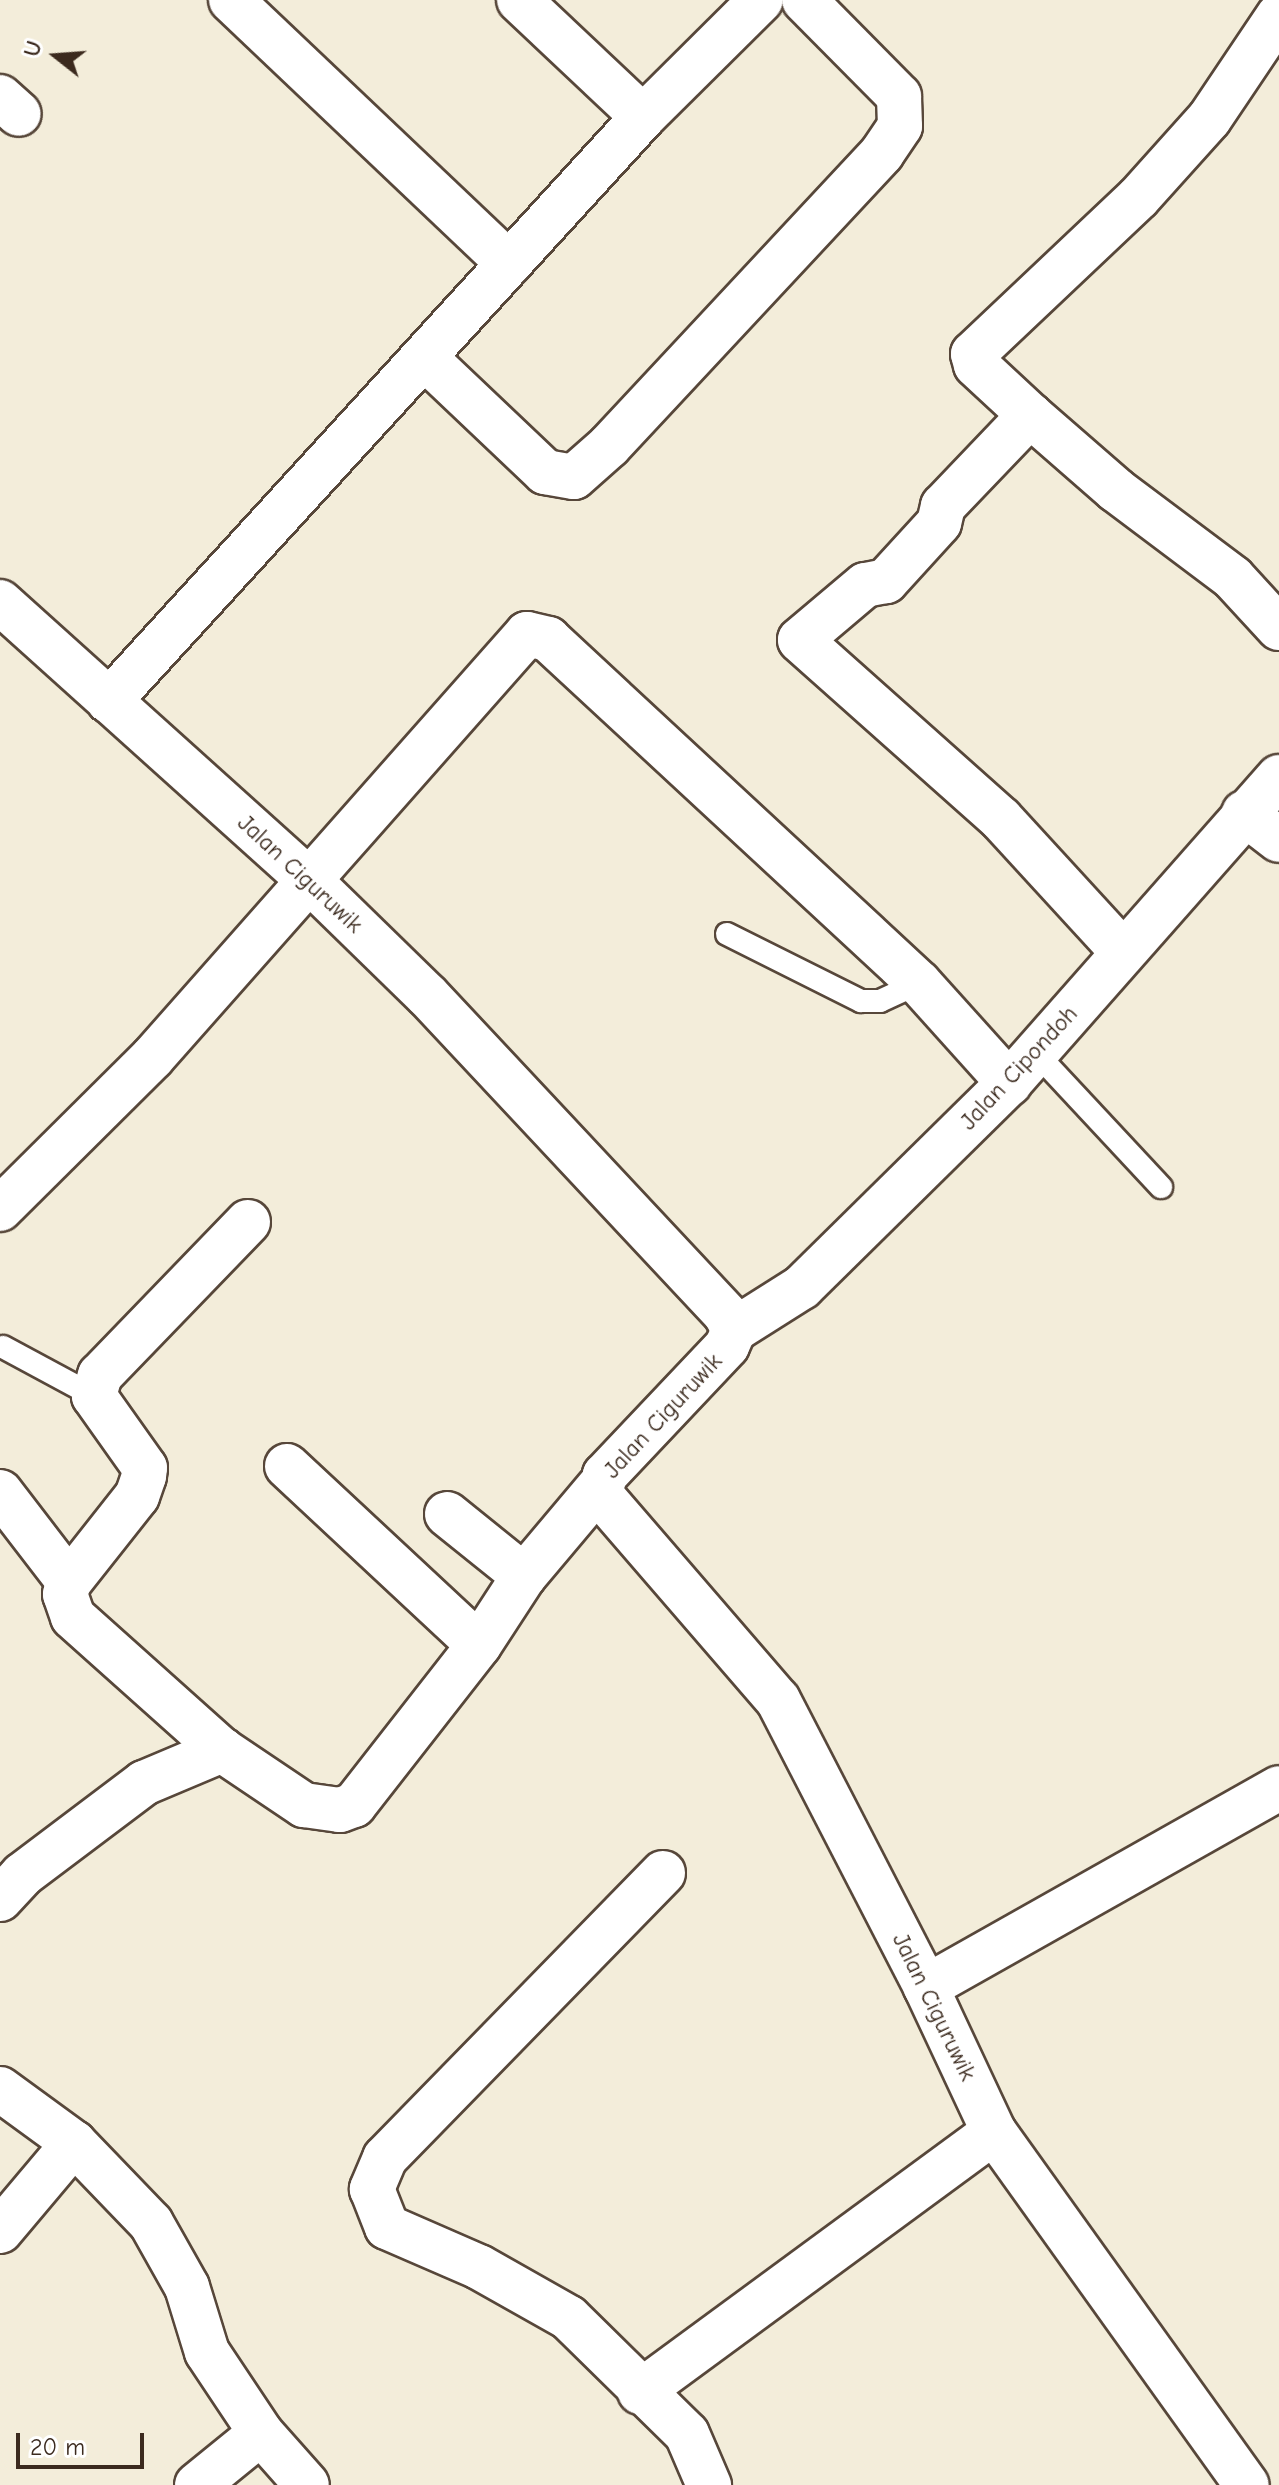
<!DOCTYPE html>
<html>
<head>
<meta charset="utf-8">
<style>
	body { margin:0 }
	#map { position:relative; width:1279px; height:2485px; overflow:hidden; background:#f3edda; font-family:"Comic Neue",sans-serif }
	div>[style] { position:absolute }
	.roads { filter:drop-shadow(2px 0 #57473a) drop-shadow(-2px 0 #57473a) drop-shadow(0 2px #57473a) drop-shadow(0 -2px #57473a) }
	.lane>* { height:22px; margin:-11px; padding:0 11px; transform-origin:11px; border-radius:11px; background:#fff }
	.street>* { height:44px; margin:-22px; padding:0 22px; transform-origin:22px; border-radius:22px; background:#fff }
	span { translate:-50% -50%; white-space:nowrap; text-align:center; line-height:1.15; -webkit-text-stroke:8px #fff; paint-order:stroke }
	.street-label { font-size:24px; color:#3b2a1e }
	.north { position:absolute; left:16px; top:16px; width:80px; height:80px; -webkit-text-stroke:6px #fff; paint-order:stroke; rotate:287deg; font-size:22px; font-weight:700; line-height:32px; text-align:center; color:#3b2a1e }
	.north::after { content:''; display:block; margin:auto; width:28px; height:36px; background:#3b2a1e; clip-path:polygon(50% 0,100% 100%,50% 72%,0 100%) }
	.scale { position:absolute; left:16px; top:2433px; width:128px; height:36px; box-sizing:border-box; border:4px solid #3b2a1e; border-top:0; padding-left:10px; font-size:24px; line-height:28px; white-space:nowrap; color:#3b2a1e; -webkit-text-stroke:6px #fff; paint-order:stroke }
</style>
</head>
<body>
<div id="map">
	<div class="roads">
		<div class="lane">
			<div style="left:727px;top:934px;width:150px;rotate:26.6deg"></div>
			<div style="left:861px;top:1001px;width:19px"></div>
			<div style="left:880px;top:1001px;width:43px;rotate:-24.8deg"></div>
			<div style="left:1037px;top:1054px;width:182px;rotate:47deg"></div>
			<div style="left:3px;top:1347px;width:103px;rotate:28.3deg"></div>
		</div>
		<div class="street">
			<div style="left:231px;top:0;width:383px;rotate:43.5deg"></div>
			<div style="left:519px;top:0;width:170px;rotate:43.3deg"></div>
			<div style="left:1279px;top:15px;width:125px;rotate:123.9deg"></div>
			<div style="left:1209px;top:119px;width:106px;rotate:131.9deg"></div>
			<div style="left:1138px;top:198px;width:227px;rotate:136.6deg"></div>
			<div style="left:973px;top:354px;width:11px;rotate:75deg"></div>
			<div style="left:976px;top:365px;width:74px;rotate:42.8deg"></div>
			<div style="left:1030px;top:415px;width:114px;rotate:41.1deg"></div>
			<div style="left:1116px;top:490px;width:146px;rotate:36.9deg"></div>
			<div style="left:1233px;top:578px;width:68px;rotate:47.4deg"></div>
			<div style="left:0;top:97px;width:25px;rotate:42deg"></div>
			<div style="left:425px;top:358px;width:166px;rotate:43.5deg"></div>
			<div style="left:545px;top:472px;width:29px;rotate:10deg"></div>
			<div style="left:574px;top:477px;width:47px;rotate:-41.5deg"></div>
			<div style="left:609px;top:446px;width:400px;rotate:-47deg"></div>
			<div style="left:882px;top:153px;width:32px;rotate:-56deg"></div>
			<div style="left:900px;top:126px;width:30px;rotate:-92deg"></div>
			<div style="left:899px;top:96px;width:135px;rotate:-134.7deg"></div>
			<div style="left:1030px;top:415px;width:126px;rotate:133.7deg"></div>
			<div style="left:943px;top:506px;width:17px;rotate:103deg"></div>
			<div style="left:939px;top:523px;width:79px;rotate:132.4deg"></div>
			<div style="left:886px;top:581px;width:21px;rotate:169deg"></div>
			<div style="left:865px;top:585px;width:85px;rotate:139.8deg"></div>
			<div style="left:800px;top:640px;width:269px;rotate:41.7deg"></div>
			<div style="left:1001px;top:819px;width:180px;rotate:47.5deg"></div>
			<div style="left:0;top:602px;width:417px;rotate:42deg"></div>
			<div style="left:310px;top:881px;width:163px;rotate:44.3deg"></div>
			<div style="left:427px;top:995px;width:438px;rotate:46.9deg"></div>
			<div style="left:726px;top:1315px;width:17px;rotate:62deg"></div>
			<div style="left:734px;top:1330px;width:17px;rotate:114deg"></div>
			<div style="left:727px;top:1346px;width:178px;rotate:133.4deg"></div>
			<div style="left:605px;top:1475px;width:20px;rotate:105deg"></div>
			<div style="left:600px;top:1494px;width:272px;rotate:49.2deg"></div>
			<div style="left:778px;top:1700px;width:323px;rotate:62.7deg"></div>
			<div style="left:926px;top:1987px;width:160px;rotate:64.9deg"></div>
			<div style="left:994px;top:2132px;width:434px;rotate:54.4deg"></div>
			<div style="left:109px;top:701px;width:791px;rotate:-47.56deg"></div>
			<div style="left:643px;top:117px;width:166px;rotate:-44.8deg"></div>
			<div style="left:1244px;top:813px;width:44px;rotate:37.6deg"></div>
			<div style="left:0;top:1209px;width:214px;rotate:-44.8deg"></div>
			<div style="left:152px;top:1058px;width:566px;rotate:-48.51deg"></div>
			<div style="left:527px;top:634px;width:22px;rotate:13deg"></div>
			<div style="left:548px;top:639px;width:506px;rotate:42.84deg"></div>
			<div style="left:919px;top:983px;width:135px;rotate:48deg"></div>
			<div style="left:248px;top:1222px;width:213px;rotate:134deg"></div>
			<div style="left:100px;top:1375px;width:22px;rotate:106deg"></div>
			<div style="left:94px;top:1396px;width:88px;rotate:54.7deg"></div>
			<div style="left:145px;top:1468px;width:8px;rotate:97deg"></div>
			<div style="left:144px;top:1476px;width:21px;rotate:109deg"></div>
			<div style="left:137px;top:1496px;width:110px;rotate:128.3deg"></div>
			<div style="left:69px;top:1582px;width:13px;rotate:108deg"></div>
			<div style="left:65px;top:1594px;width:24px;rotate:71deg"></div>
			<div style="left:73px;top:1617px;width:200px;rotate:41.8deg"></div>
			<div style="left:222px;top:1750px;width:99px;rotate:33.9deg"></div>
			<div style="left:304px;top:1805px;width:36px;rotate:8deg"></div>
			<div style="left:340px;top:1810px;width:15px;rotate:-20deg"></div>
			<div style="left:354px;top:1805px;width:203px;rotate:-52deg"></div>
			<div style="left:479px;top:1645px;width:82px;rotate:-56.9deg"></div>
			<div style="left:524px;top:1576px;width:116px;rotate:-49.9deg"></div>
			<div style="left:734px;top:1330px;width:80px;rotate:-32.3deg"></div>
			<div style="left:802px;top:1287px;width:291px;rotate:-44.6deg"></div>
			<div style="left:1009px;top:1083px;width:408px;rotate:-48.6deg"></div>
			<div style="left:287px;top:1466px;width:262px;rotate:43deg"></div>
			<div style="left:0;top:1492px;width:113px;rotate:52.5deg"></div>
			<div style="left:447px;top:1514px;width:99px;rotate:38.8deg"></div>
			<div style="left:663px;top:1873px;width:398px;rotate:134.3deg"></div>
			<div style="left:385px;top:2158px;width:34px;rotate:113deg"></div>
			<div style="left:372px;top:2189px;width:41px;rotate:68.5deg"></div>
			<div style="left:387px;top:2227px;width:100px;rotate:23.5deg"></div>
			<div style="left:479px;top:2267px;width:103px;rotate:29.5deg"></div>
			<div style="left:569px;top:2318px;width:165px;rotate:44.5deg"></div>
			<div style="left:687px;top:2434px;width:56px;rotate:66.7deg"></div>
			<div style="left:0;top:1899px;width:33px;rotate:-47deg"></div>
			<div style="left:22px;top:1875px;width:153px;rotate:-37deg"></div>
			<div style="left:144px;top:1783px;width:85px;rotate:-22.9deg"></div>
			<div style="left:926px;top:1987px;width:405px;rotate:-29.4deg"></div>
			<div style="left:0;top:2089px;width:92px;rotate:36.1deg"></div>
			<div style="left:74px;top:2143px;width:111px;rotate:46.1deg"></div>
			<div style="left:151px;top:2223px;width:73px;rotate:60.6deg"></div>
			<div style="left:187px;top:2287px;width:68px;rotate:72.9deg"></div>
			<div style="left:207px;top:2352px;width:97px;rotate:56.3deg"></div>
			<div style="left:261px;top:2433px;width:69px;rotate:48.5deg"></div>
			<div style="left:0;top:2231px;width:115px;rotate:-49.9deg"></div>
			<div style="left:640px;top:2392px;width:439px;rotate:-36.3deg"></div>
			<div style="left:197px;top:2485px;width:82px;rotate:-39.1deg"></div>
		</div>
	</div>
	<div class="street-label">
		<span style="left:300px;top:874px;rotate:43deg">Jalan Ciguruwik</span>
		<span style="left:1019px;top:1068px;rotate:-47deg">Jalan Cipondoh</span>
		<span style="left:663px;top:1416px;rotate:-47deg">Jalan Ciguruwik</span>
		<span style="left:934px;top:2007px;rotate:64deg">Jalan Ciguruwik</span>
	</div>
	<div class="north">U</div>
	<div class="scale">20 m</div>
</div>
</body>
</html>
